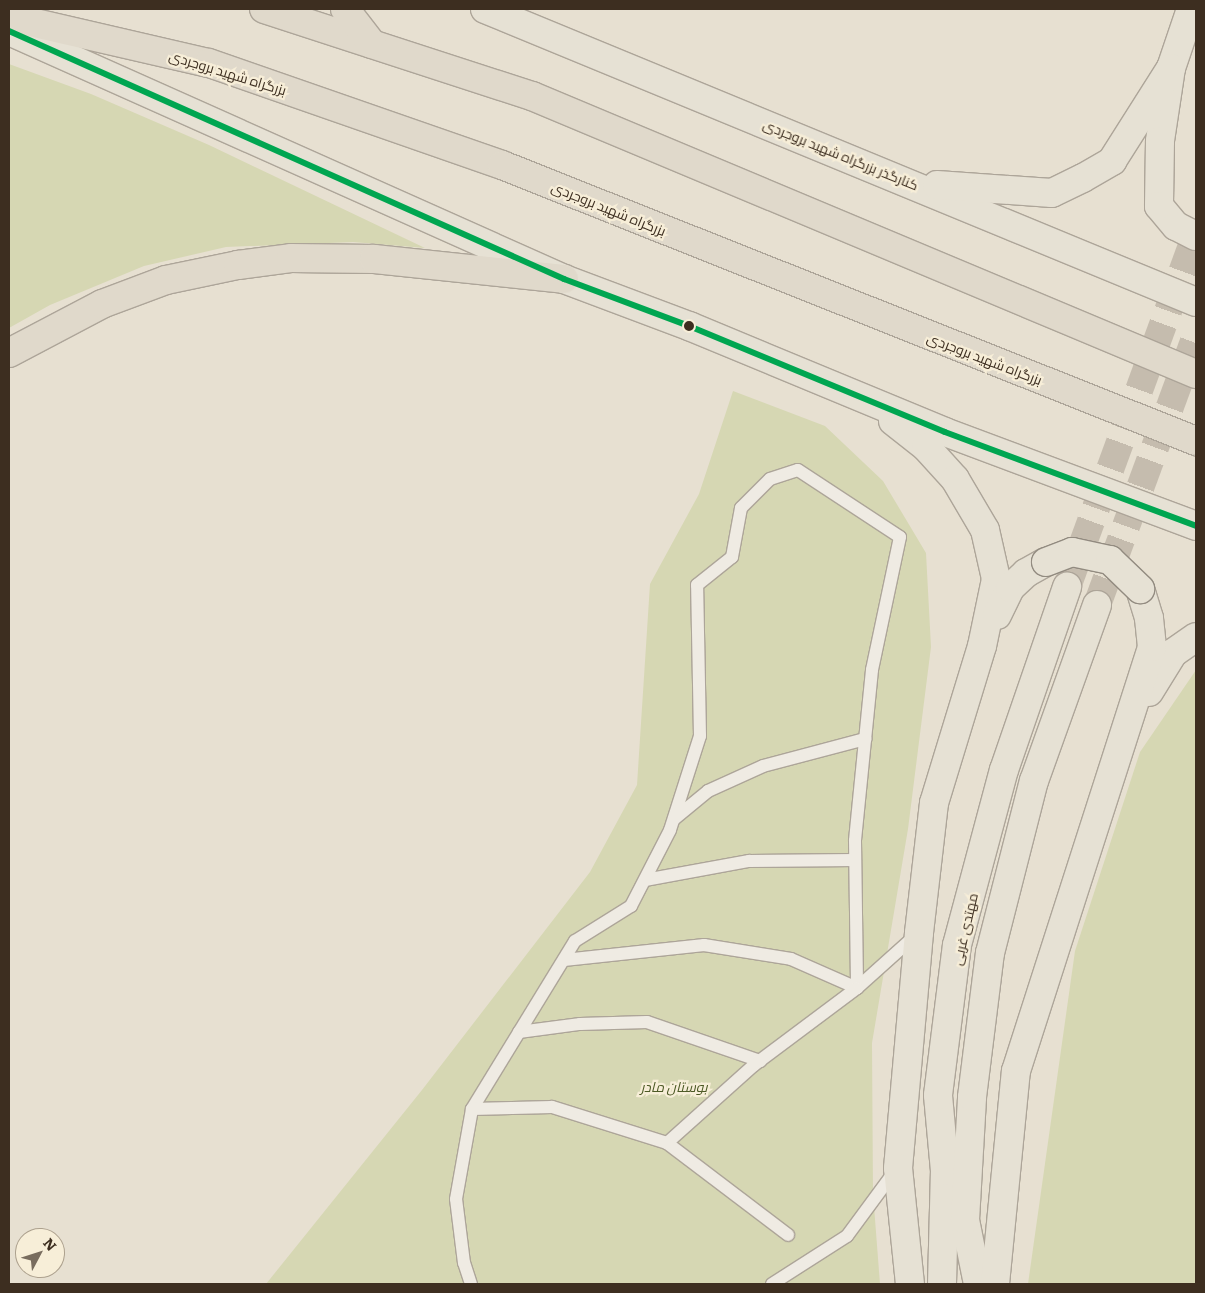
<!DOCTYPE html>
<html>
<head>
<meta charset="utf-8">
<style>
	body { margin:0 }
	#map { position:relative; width:1205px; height:1293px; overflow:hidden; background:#e7e0d1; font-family:Literata,Cairo,serif }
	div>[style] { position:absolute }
	.green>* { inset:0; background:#d6d7b3 }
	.primary-tunnel>* { height:28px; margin-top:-14px; transform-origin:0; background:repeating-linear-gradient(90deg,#c5bcae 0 28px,transparent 0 42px) }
	.roads { filter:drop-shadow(1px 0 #ada599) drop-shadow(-1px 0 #ada599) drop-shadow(0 1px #ada599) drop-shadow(0 -1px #ada599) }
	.service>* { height:12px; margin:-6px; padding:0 6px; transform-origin:6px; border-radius:6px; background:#efebe3 }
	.primary>* { height:28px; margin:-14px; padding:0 14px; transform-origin:14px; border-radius:14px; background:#e6e1d4 }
	.trunk>* { height:28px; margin:-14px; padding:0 14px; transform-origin:14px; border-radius:14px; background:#e0d9cb }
	.bridges { filter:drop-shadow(1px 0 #928b80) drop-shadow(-1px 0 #928b80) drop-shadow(0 1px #928b80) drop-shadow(0 -1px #928b80) }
	.primary-bridge>* { height:28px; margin:-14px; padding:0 14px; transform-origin:14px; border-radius:14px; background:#e6e1d4 }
	.bus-1>* { height:6px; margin:-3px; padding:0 3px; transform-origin:3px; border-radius:3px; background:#00a651 }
	.dots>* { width:14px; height:14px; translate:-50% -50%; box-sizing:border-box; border:2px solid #f7eed8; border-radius:50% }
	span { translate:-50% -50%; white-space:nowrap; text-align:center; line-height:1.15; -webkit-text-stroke:4.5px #f7eed8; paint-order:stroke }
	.street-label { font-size:14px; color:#3d2e20 }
	.park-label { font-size:14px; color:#4d5a26; font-style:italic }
	.frame { position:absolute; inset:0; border:10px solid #3d2e20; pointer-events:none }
	.north { position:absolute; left:15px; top:1228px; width:50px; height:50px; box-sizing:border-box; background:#f7eed8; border:1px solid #ada18e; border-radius:50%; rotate:50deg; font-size:14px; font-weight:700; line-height:20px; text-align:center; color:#3d2e20 }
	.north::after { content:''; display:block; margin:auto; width:18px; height:22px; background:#786c5e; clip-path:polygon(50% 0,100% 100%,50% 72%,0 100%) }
</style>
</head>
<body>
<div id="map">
	<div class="green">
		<div style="clip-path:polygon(9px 64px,91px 94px,209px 145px,425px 248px,353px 242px,226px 247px,144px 266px,50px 305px,9px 328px)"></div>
		<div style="clip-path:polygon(733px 391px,825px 426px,883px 481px,926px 553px,931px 647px,908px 829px,872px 1043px,873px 1193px,880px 1284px,266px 1284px,422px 1090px,590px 872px,637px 785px,650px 584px,699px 494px)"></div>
		<div style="clip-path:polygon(1196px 670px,1196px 1284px,1028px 1284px,1075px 951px,1140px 752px)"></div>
	</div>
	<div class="primary-tunnel">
		<div style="left:1067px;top:587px;width:376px;rotate:-69.9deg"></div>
		<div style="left:1097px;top:605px;width:287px;rotate:-69.8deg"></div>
	</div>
	<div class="roads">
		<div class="service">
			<div style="left:674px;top:819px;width:44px;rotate:-39.5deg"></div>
			<div style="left:708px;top:791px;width:60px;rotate:-24.4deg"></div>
			<div style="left:763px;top:766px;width:106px;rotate:-14.8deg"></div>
			<div style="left:645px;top:880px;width:106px;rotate:-10.4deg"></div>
			<div style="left:749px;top:861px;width:106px;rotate:-0.5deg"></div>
			<div style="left:564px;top:960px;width:141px;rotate:-6.1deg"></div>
			<div style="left:704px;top:945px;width:88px;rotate:9.1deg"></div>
			<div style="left:791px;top:959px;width:72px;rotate:23.7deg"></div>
			<div style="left:857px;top:988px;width:79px;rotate:-41.9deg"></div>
			<div style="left:519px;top:1032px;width:62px;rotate:-7.5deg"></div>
			<div style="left:580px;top:1024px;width:67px;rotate:-1.7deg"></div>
			<div style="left:647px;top:1022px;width:120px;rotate:19deg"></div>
			<div style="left:667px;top:1143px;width:152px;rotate:37.2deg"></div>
			<div style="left:471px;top:1284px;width:22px;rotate:-108deg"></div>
			<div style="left:464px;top:1263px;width:64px;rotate:-97.1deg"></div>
			<div style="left:456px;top:1199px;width:91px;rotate:-79.9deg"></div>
			<div style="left:472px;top:1109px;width:197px;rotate:-58.5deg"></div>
			<div style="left:575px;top:941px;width:66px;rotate:-32deg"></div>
			<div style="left:631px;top:906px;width:85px;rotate:-62.8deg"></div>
			<div style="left:670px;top:830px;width:99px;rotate:-72.3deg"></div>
			<div style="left:700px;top:736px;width:151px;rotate:-91.1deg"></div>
			<div style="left:697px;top:585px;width:45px;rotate:-38.7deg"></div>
			<div style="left:732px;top:557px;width:50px;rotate:-79.6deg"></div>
			<div style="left:741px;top:508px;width:41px;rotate:-45deg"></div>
			<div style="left:770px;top:479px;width:29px;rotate:-18deg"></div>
			<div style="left:798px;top:470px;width:122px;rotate:33.3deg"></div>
			<div style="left:900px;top:537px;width:136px;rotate:101.9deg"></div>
			<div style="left:872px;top:670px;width:172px;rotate:95.7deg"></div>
			<div style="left:855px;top:841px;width:147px;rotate:89.2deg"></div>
			<div style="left:857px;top:988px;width:129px;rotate:143.2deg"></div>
			<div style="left:754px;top:1065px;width:117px;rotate:138.1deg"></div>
			<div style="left:667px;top:1143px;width:121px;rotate:-162.6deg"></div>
			<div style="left:552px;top:1107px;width:80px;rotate:178.6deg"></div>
			<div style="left:772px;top:1284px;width:89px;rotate:-32.6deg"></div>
			<div style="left:847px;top:1236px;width:81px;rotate:-53.6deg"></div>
		</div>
		<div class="primary">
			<div style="left:485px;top:9px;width:769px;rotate:22.4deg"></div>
			<div style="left:1191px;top:9px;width:62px;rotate:108.7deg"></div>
			<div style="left:1171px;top:68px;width:74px;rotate:98.6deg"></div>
			<div style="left:1160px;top:141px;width:65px;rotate:90.9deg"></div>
			<div style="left:1159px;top:206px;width:26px;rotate:50deg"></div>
			<div style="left:1176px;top:226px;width:22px;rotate:27deg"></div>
			<div style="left:9px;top:31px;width:608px;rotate:24.08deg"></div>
			<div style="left:564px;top:279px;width:134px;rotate:20.6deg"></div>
			<div style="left:689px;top:326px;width:277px;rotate:22.5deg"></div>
			<div style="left:945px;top:432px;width:268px;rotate:20.5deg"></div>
			<div style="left:937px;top:185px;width:115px;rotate:4deg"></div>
			<div style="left:1052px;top:193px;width:34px;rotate:-26deg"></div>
			<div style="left:1083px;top:178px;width:34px;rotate:-30deg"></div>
			<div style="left:1112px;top:161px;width:110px;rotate:-57.6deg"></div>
			<div style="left:893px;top:421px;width:42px;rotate:38.2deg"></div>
			<div style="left:926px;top:447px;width:43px;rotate:47.8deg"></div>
			<div style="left:955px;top:479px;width:59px;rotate:59.5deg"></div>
			<div style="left:985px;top:530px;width:50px;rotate:77.3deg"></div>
			<div style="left:996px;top:579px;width:68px;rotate:101.8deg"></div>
			<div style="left:982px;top:646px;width:164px;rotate:107deg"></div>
			<div style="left:934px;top:803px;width:131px;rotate:96.6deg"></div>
			<div style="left:919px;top:933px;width:236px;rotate:95.1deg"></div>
			<div style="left:898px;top:1168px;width:117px;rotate:84.1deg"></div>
			<div style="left:997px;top:615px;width:30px;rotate:-64deg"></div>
			<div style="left:1010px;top:588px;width:22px;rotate:-43deg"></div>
			<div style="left:1026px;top:573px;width:23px;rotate:-29deg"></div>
			<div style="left:1149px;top:692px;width:46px;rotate:-58.4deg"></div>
			<div style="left:1173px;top:653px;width:28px;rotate:-35deg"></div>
			<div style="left:942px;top:1284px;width:113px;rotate:-88.5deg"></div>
			<div style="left:945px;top:1171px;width:76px;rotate:-95.3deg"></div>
			<div style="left:938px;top:1095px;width:151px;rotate:-82.8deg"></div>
			<div style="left:957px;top:945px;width:181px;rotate:-75deg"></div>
			<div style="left:1004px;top:770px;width:194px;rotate:-71deg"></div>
			<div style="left:978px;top:1284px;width:65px;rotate:-101.5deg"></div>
			<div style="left:965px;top:1220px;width:123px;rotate:-86.7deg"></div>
			<div style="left:972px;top:1097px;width:145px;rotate:-82.9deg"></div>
			<div style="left:990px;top:953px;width:178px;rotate:-75.7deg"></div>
			<div style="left:1034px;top:781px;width:187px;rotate:-70.3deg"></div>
			<div style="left:995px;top:1284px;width:214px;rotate:-84.4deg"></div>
			<div style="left:1016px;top:1071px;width:445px;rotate:-72.2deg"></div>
			<div style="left:1152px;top:647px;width:29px;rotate:-96deg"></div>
			<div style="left:1149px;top:618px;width:30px;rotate:-107deg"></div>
		</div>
		<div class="trunk">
			<div style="left:264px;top:9px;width:282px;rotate:18deg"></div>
			<div style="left:532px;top:96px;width:720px;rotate:22.72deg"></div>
			<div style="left:345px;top:9px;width:44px;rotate:52.4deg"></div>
			<div style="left:9px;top:17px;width:205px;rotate:13deg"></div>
			<div style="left:209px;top:63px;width:310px;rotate:19.2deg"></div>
			<div style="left:502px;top:165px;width:747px;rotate:21.69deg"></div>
			<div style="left:9px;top:353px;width:105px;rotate:-27.8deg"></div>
			<div style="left:102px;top:304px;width:68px;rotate:-20.6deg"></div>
			<div style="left:166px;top:280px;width:74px;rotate:-11.8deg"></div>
			<div style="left:238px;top:265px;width:53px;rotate:-7.5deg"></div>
			<div style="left:291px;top:258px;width:83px;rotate:0.7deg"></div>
			<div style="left:374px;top:259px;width:191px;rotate:6deg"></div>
		</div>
	</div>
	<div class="bridges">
		<div class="primary-bridge">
			<div style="left:1046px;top:562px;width:28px;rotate:-21deg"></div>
			<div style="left:1072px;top:552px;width:39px;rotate:12deg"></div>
			<div style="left:1110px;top:560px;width:42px;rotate:44deg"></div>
		</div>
	</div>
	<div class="bus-1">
		<div style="left:9px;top:31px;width:608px;rotate:24.08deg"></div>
		<div style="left:564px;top:279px;width:134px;rotate:20.6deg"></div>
		<div style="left:689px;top:326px;width:277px;rotate:22.5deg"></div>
		<div style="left:945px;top:432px;width:268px;rotate:20.5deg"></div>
	</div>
	<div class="dots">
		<div style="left:689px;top:326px;background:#3d2e20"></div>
	</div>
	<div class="street-label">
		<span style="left:228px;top:72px;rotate:17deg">بزرگراه شهید بروجردی</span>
		<span style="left:841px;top:154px;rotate:22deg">کنارگذر بزرگراه شهید بروجردی</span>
		<span style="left:609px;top:208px;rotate:22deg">بزرگراه شهید بروجردی</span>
		<span style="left:985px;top:358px;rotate:21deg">بزرگراه شهید بروجردی</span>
		<span style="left:964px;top:929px;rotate:-77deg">مهتدی غربی</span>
	</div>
	<div class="park-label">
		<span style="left:674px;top:1086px">بوستان مادر</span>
	</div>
	<div class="frame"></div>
	<div class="north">N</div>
</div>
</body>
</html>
